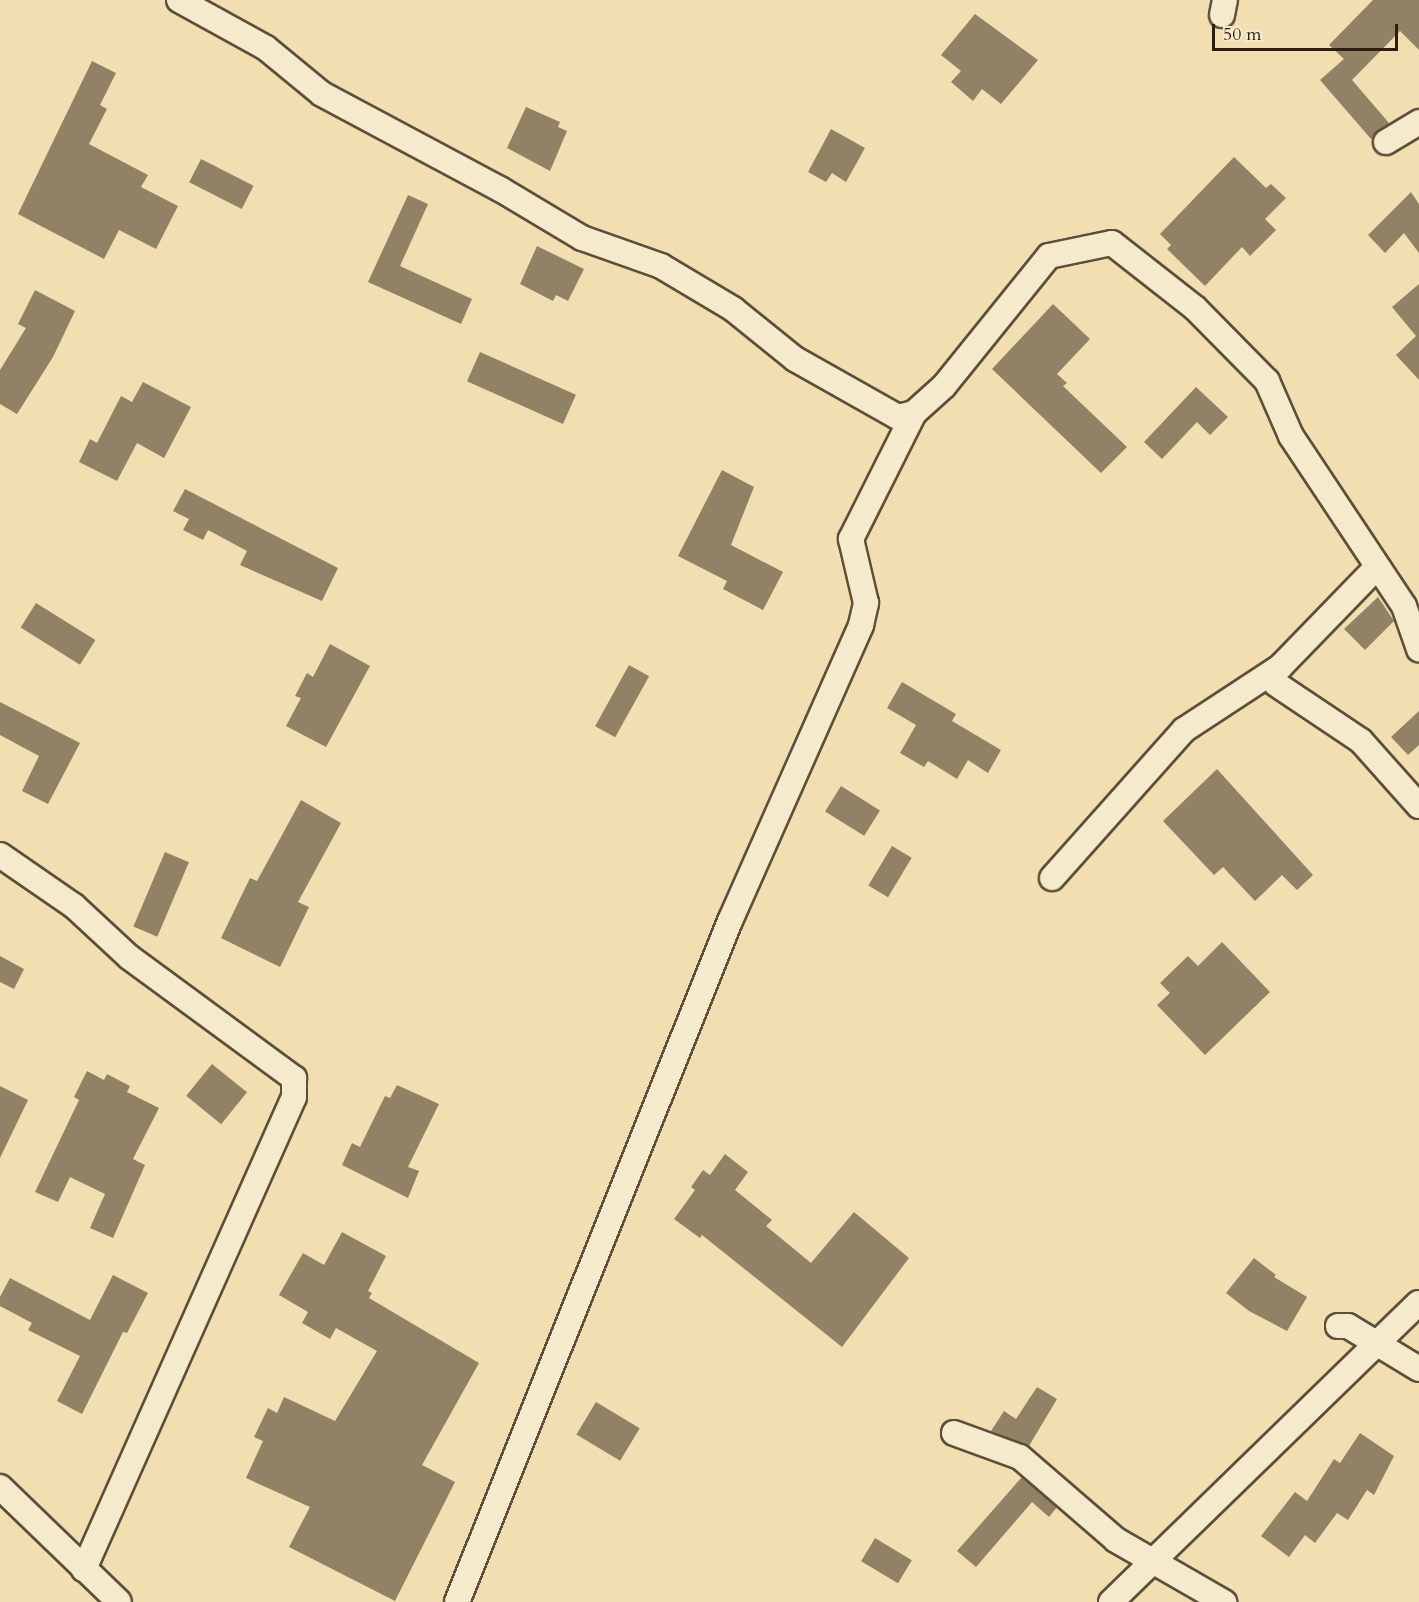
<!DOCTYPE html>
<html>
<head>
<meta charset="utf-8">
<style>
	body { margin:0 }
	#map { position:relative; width:1419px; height:1602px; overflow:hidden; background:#f1deb1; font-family:Cardo,serif }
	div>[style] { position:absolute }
	.building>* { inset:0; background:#928265; transform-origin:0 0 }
	.roads { filter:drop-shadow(2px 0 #5d4f3a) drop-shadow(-2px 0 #5d4f3a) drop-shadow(0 2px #5d4f3a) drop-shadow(0 -2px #5d4f3a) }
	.street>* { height:24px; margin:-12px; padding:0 12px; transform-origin:12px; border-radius:12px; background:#f6eacc }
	span { translate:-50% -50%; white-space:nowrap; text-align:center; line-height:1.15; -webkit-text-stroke:4.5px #f6eacc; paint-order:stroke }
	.scale { position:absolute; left:1212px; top:24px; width:186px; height:27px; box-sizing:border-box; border:3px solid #2c1f12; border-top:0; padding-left:8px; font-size:18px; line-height:21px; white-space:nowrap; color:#2c1f12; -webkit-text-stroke:4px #f6eacc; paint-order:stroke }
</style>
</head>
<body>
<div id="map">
	<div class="building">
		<div style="clip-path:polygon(1373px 0,1419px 0,1419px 50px,1400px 31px,1352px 80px,1389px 123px,1371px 139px,1320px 80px,1344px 59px,1329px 45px)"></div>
		<div style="clip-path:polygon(975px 14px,1038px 60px,1001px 104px,982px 89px,973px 101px,951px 82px,961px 71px,941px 55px)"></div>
		<div style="clip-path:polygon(92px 61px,116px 73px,100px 105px,107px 109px,89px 144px,148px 175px,141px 187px,178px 206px,156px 249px,119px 230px,104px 259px,18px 214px)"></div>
		<div style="clip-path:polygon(526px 107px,560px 122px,558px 127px,567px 131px,550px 171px,507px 148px)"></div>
		<div style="clip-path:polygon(831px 129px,865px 148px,846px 182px,832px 173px,826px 182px,808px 172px)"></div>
		<div style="clip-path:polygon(1234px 157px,1266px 188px,1271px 184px,1286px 198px,1265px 219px,1276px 230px,1250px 256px,1242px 247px,1205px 286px,1167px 249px,1171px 245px,1160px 234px)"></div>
		<div style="left:201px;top:159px;width:59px;height:26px;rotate:27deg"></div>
		<div style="clip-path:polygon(1411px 192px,1419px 204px,1419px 253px,1404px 233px,1385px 253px,1368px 235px)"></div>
		<div style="clip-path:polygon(408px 195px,428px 204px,400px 266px,472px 299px,461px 324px,368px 282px)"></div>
		<div style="clip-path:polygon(537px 246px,584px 269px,568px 301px,556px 295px,553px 301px,520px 284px)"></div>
		<div style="clip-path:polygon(1419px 284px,1419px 380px,1396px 355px,1416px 336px,1392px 307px)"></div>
		<div style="clip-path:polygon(35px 290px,75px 311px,53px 357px,17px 414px,0 404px,0 370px,26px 328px,18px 324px)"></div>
		<div style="clip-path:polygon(1053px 304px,1090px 339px,1057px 374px,1067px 383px,1063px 386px,1127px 447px,1101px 473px,992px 369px)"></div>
		<div style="left:480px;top:352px;width:105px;height:32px;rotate:24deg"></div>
		<div style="clip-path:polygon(143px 382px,191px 407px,164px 458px,137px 443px,117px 481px,79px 462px,90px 439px,97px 443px,121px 396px,132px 402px)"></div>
		<div style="clip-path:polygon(1196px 387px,1228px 417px,1210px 435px,1197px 422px,1162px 459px,1144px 442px)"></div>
		<div style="clip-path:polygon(722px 470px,754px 487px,731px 545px,783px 572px,763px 610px,723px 589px,727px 581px,678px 556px)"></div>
		<div style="clip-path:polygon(185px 489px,338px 568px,322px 601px,240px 565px,247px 551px,208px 530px,203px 540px,183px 530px,189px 519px,173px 511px)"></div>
		<div style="clip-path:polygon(1378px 597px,1394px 621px,1365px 650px,1344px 629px)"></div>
		<div style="left:36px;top:603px;width:70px;height:29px;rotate:32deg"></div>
		<div style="clip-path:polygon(330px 644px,370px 666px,326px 747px,286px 726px,301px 698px,295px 696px,307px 673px,313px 677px)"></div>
		<div style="left:629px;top:665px;width:23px;height:70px;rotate:29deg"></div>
		<div style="clip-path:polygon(902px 682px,956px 714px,952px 721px,1001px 750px,988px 773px,968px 760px,957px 779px,928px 761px,924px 767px,900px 753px,916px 725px,887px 708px)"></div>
		<div style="clip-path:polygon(0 702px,80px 743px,48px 804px,22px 791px,39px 756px,0 735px)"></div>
		<div style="clip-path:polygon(1419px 711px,1419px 745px,1408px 755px,1391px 737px)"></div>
		<div style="clip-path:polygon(1217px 769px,1313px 875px,1297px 890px,1282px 875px,1255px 901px,1223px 867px,1214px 875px,1163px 821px)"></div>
		<div style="left:841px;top:786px;width:46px;height:30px;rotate:32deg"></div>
		<div style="clip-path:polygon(301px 800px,341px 823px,298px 902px,309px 907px,280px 967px,221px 938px,250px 878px,257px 881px)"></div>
		<div style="left:892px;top:846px;width:23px;height:46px;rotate:31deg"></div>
		<div style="left:165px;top:852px;width:26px;height:81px;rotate:23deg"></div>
		<div style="clip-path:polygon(1222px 942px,1270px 992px,1205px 1055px,1157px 1005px,1170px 993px,1160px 983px,1188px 956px,1198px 966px)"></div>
		<div style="clip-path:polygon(0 956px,24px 969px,14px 989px,0 982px)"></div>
		<div style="left:212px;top:1064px;width:45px;height:41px;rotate:39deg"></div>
		<div style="clip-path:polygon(87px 1071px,104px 1080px,107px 1074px,130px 1086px,127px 1092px,159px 1108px,133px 1159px,145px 1165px,113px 1238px,90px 1228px,105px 1194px,70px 1177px,58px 1202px,35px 1192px,79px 1100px,74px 1097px)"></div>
		<div style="clip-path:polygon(397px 1085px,439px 1104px,408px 1167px,419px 1171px,408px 1198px,342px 1165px,352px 1143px,360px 1147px,385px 1096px,390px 1098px)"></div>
		<div style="clip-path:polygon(0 1086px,28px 1100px,0 1158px)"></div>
		<div style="clip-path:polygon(725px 1154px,748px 1172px,735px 1190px,772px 1220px,766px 1226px,811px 1263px,854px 1212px,909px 1258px,842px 1347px,702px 1235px,700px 1238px,674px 1219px,695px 1190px,691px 1187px,703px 1170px,710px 1175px)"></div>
		<div style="clip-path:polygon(342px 1232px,386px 1256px,368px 1291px,372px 1293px,369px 1298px,479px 1363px,422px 1465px,455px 1482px,395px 1601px,289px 1547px,310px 1507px,246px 1478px,263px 1441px,254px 1437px,268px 1408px,277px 1413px,284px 1397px,335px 1421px,377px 1351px,336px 1328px,330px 1339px,302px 1323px,308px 1312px,279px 1295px,303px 1253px,324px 1265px)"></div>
		<div style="clip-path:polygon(1254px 1258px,1276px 1275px,1274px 1277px,1307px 1297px,1287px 1331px,1249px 1311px,1226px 1293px)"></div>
		<div style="clip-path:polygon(113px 1275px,148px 1293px,127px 1333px,123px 1332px,82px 1414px,57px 1401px,80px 1356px,28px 1330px,32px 1323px,0 1306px,0 1297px,10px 1278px,90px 1320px)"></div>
		<div style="clip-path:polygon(1037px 1387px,1057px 1399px,1029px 1446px,991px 1431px,1004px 1411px,1016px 1419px)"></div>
		<div style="left:596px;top:1402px;width:51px;height:38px;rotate:31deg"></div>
		<div style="clip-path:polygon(1360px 1433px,1394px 1456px,1374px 1495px,1367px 1490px,1348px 1520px,1337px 1513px,1315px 1543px,1305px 1535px,1289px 1557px,1261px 1536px,1295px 1492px,1307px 1501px,1334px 1459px,1340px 1463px)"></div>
		<div style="clip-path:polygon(1022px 1477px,1057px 1507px,1049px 1517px,1032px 1502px,976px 1567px,957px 1551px)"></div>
		<div style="left:875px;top:1538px;width:43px;height:27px;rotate:31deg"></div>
	</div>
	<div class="roads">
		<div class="street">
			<div style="left:179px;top:0;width:99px;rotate:28.9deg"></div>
			<div style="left:266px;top:48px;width:72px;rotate:39.4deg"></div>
			<div style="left:322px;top:94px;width:202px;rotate:28.1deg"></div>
			<div style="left:500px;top:189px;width:96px;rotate:30.9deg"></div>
			<div style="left:582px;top:238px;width:84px;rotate:19.5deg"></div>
			<div style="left:661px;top:266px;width:84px;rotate:30.8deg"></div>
			<div style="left:733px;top:309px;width:80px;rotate:38.9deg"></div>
			<div style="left:795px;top:359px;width:118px;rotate:29.4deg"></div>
			<div style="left:898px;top:417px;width:16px;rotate:-14deg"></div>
			<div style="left:914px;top:413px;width:40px;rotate:-42deg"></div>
			<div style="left:944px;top:386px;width:167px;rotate:-51.1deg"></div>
			<div style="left:1049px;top:256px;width:64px;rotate:-11.7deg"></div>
			<div style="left:1112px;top:243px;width:105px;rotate:38.1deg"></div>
			<div style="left:1195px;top:308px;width:103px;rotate:45.4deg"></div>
			<div style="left:1267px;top:381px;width:60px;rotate:66.4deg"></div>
			<div style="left:1291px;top:436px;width:204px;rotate:56.4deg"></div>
			<div style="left:1404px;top:606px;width:46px;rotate:70.8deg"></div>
			<div style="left:1222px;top:15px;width:15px;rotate:-79deg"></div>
			<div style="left:1386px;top:142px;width:39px;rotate:-31deg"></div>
			<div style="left:1276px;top:684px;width:102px;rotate:33.8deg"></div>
			<div style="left:1361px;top:741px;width:87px;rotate:48.3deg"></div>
			<div style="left:0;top:855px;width:90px;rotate:34.6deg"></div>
			<div style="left:74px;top:906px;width:75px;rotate:42.8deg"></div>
			<div style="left:129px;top:957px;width:205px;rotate:36.3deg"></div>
			<div style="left:294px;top:1078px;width:19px;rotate:90deg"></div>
			<div style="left:294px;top:1097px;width:517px;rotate:113.99deg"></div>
			<div style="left:1052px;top:878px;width:198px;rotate:-48.3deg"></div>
			<div style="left:1184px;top:730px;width:115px;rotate:-33.3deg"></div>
			<div style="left:1280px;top:667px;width:139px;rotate:-45.9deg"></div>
			<div style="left:1338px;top:1326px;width:10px"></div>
			<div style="left:1348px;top:1326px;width:83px;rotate:31.2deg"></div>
			<div style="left:954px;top:1433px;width:70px;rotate:20deg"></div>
			<div style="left:1020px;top:1457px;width:127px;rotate:40.8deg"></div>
			<div style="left:1116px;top:1540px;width:125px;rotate:29.9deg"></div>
			<div style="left:0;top:1487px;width:165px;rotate:44deg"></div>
			<div style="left:457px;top:1602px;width:734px;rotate:-68.16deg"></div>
			<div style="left:730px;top:921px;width:324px;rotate:-66.1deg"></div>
			<div style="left:861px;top:625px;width:23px;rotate:-77deg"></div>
			<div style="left:866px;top:603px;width:66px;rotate:-103.2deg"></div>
			<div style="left:851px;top:539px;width:141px;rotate:-63.4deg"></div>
			<div style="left:1111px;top:1602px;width:429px;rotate:-44.2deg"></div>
		</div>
	</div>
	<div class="scale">50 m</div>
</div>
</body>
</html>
